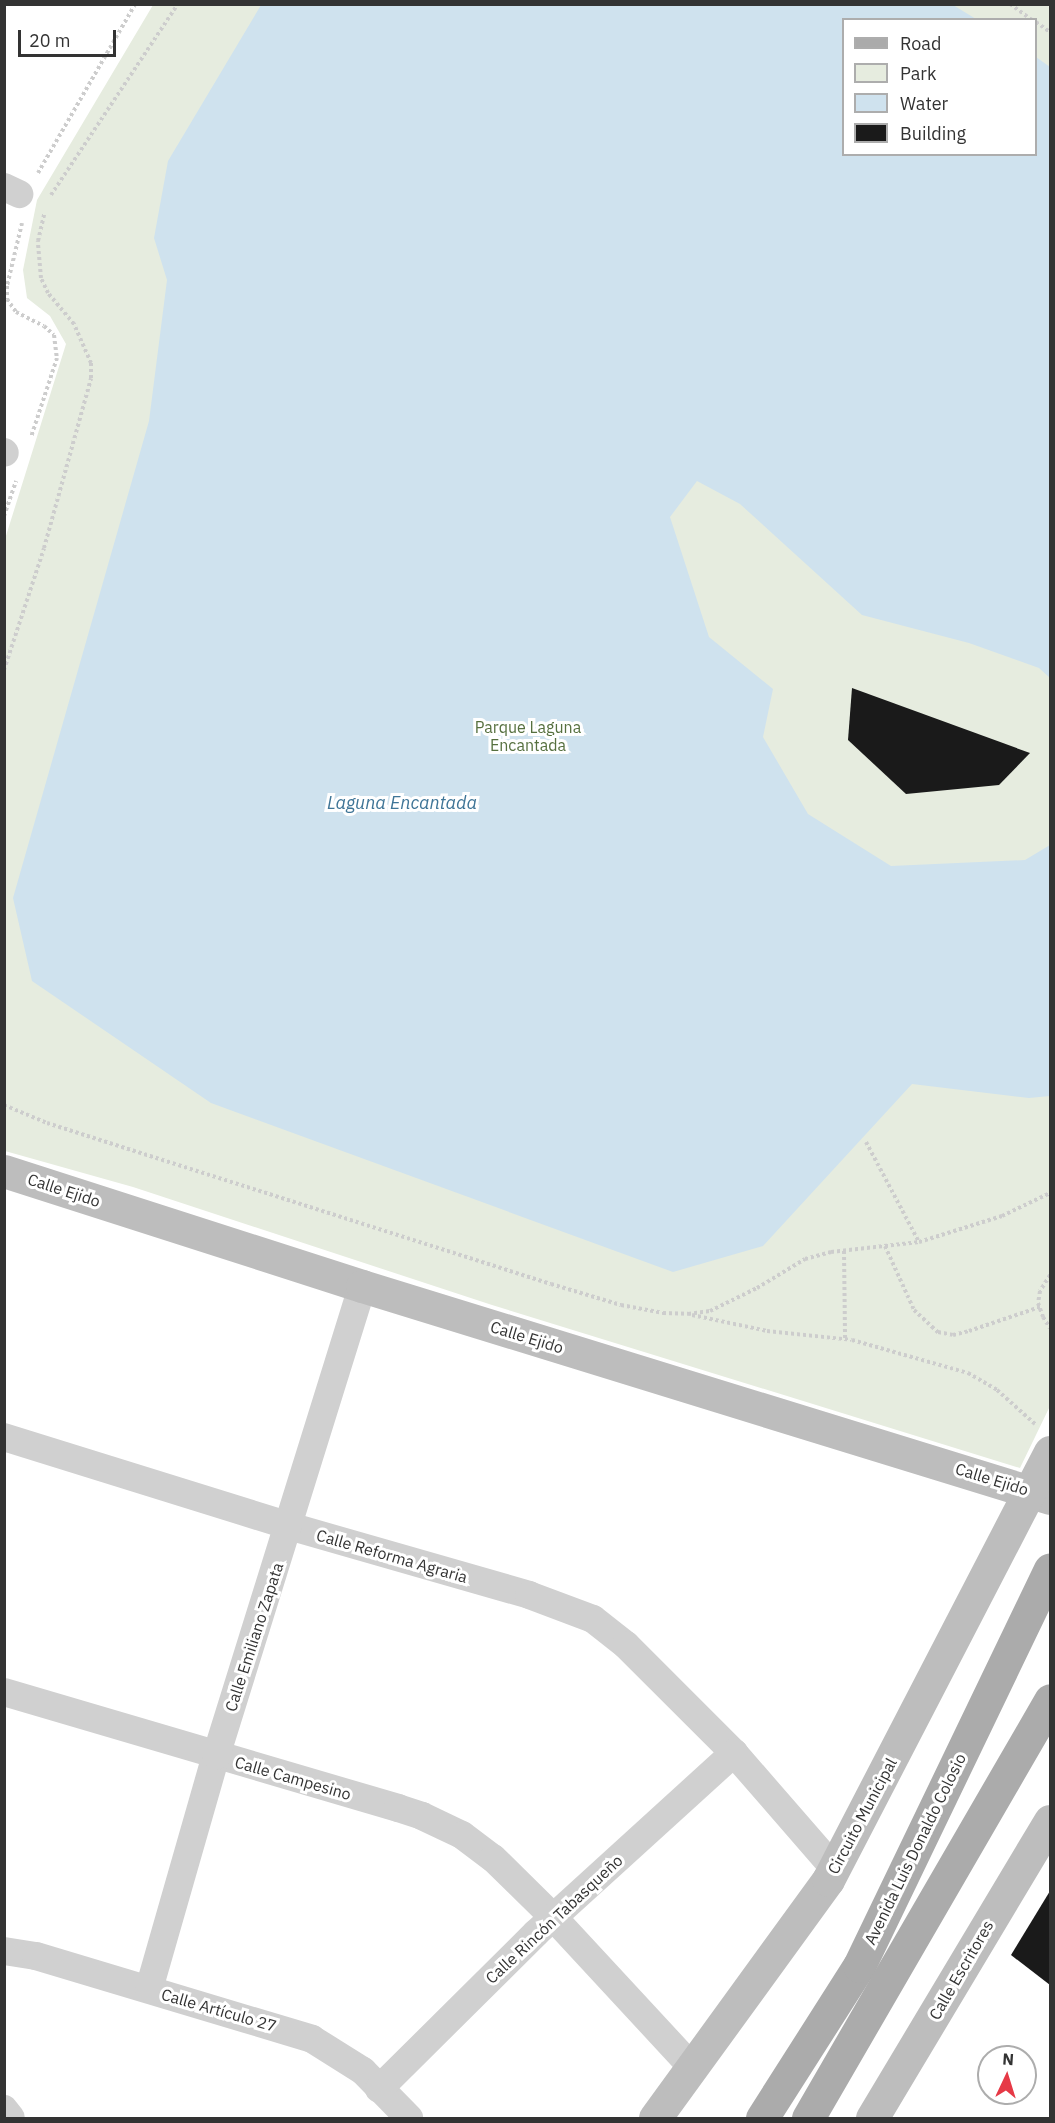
<!DOCTYPE html>
<html>
<head>
<meta charset="utf-8">
<style>
	body { margin:0 }
	#map { position:relative; width:1055px; height:2123px; overflow:hidden; background:#fff; font-family:"IBM Plex Sans",sans-serif }
	div>[style] { position:absolute }
	.green>* { inset:0; background:#e6ecdf }
	.water>* { inset:0; background:#cfe2ee }
	.building>* { inset:0; background:#1a1a1a }
	.path>* { height:4px; margin-top:-2px; transform-origin:0; background:repeating-linear-gradient(90deg,#cdcdcd 0 3px,transparent 0 6px) }
	.street>* { height:28px; margin:-14px; padding:0 14px; transform-origin:14px; border-radius:14px; background:#d0d0d0 }
	.secondary>* { height:33px; margin:-16.5px; padding:0 16.5px; transform-origin:16.5px; border-radius:16.5px; background:#bdbdbd }
	.primary>* { height:33px; margin:-16.5px; padding:0 16.5px; transform-origin:16.5px; border-radius:16.5px; background:#ababab }
	span { translate:-50% -50%; white-space:nowrap; text-align:center; line-height:1.15; -webkit-text-stroke:6px #fff; paint-order:stroke }
	.park-label { font-size:16px; color:#56703f }
	.street-label { font-size:16px; color:#333 }
	.water-label { font-size:18px; color:#3f7597; font-style:italic }
	.frame { position:absolute; inset:0; border:6px solid #333; pointer-events:none }
	.legend { position:absolute; left:842px; top:18px; width:195px; height:138px; box-sizing:border-box; background:#fff; border:2px solid #adadad; margin:0; padding:8px 10px; list-style:none; font-size:18px; color:#333 }
	.legend li { display:flex; align-items:center; gap:12px; height:30px }
	.legend b { width:30px; border:2px solid #adadad }
	.north { position:absolute; left:977px; top:2045px; width:60px; height:60px; box-sizing:border-box; background:#fff; border:2px solid #adadad; border-radius:50%; rotate:4deg; font-size:16px; font-weight:700; line-height:24px; text-align:center; color:#333 }
	.north::after { content:''; display:block; margin:auto; width:21px; height:27px; background:#e63946; clip-path:polygon(50% 0,100% 100%,50% 72%,0 100%) }
	.scale { position:absolute; left:18px; top:30px; width:98px; height:27px; box-sizing:border-box; border:3px solid #333; border-top:0; padding-left:8px; font-size:18px; line-height:21px; white-space:nowrap; color:#333; -webkit-text-stroke:4px #fff; paint-order:stroke }
</style>
</head>
<body>
<div id="map">
	<div class="green">
		<div style="clip-path:polygon(evenodd,153px 5px,1050px 5px,1050px 1406px,1020px 1468px,492px 1305px,133px 1187px,5px 1151px,5px 539px,66px 344px,50px 316px,27px 298px,23px 270px,37px 200px,153px 5px,844px 20px,1036px 20px,1036px 154px,844px 154px,844px 20px)"></div>
	</div>
	<div class="water">
		<div style="clip-path:polygon(953px 5px,976px 19px,844px 20px,844px 154px,1036px 154px,1036px 57px,1050px 67px,1050px 678px,1039px 668px,969px 643px,862px 615px,740px 504px,697px 481px,670px 517px,709px 637px,773px 689px,763px 737px,808px 814px,891px 866px,1025px 860px,1050px 845px,1050px 1096px,1029px 1098px,912px 1084px,763px 1246px,673px 1272px,211px 1103px,32px 981px,13px 898px,149px 421px,167px 280px,154px 238px,168px 161px,261px 5px)"></div>
	</div>
	<div class="building">
		<div style="clip-path:polygon(852px 688px,1030px 753px,999px 785px,906px 794px,848px 740px)"></div>
		<div style="clip-path:polygon(1050px 1891px,1050px 1985px,1011px 1955px)"></div>
	</div>
	<div class="path">
		<div style="left:1010px;top:4px;width:27px;rotate:36deg"></div>
		<div style="left:1036px;top:22px;width:17px;rotate:36deg"></div>
		<div style="left:38px;top:173px;width:195px;rotate:-60.1deg"></div>
		<div style="left:51px;top:195px;width:229px;rotate:-56.4deg"></div>
		<div style="left:22px;top:223px;width:65px;rotate:103.4deg"></div>
		<div style="left:7px;top:286px;width:13px;rotate:90deg"></div>
		<div style="left:7px;top:299px;width:16px;rotate:55deg"></div>
		<div style="left:16px;top:312px;width:31px;rotate:27deg"></div>
		<div style="left:44px;top:326px;width:13px;rotate:42deg"></div>
		<div style="left:54px;top:335px;width:23px;rotate:83deg"></div>
		<div style="left:57px;top:358px;width:83px;rotate:108.2deg"></div>
		<div style="left:4px;top:516px;width:37px;rotate:-71deg"></div>
		<div style="left:4px;top:670px;width:128px;rotate:-71.8deg"></div>
		<div style="left:44px;top:548px;width:176px;rotate:-74.5deg"></div>
		<div style="left:91px;top:378px;width:15px;rotate:-90deg"></div>
		<div style="left:91px;top:363px;width:43px;rotate:-113.6deg"></div>
		<div style="left:74px;top:324px;width:40px;rotate:-130deg"></div>
		<div style="left:48px;top:293px;width:17px;rotate:-115deg"></div>
		<div style="left:41px;top:278px;width:37px;rotate:-95deg"></div>
		<div style="left:38px;top:241px;width:28px;rotate:-77deg"></div>
		<div style="left:4px;top:1105px;width:47px;rotate:22.7deg"></div>
		<div style="left:47px;top:1123px;width:529px;rotate:17.72deg"></div>
		<div style="left:551px;top:1284px;width:73px;rotate:16.7deg"></div>
		<div style="left:621px;top:1305px;width:43px;rotate:10.8deg"></div>
		<div style="left:663px;top:1313px;width:25px;rotate:2deg"></div>
		<div style="left:688px;top:1314px;width:22px;rotate:-8deg"></div>
		<div style="left:710px;top:1311px;width:52px;rotate:-26.1deg"></div>
		<div style="left:757px;top:1288px;width:56px;rotate:-31.1deg"></div>
		<div style="left:805px;top:1259px;width:27px;rotate:-15deg"></div>
		<div style="left:831px;top:1252px;width:89px;rotate:-6.5deg"></div>
		<div style="left:919px;top:1242px;width:87px;rotate:-17.4deg"></div>
		<div style="left:1002px;top:1216px;width:53px;rotate:-25.6deg"></div>
		<div style="left:866px;top:1142px;width:113px;rotate:62.1deg"></div>
		<div style="left:885px;top:1246px;width:70px;rotate:65.6deg"></div>
		<div style="left:914px;top:1310px;width:33px;rotate:43deg"></div>
		<div style="left:938px;top:1332px;width:15px;rotate:11deg"></div>
		<div style="left:953px;top:1335px;width:16px;rotate:-14deg"></div>
		<div style="left:969px;top:1331px;width:75px;rotate:-18.7deg"></div>
		<div style="left:844px;top:1251px;width:88px;rotate:89.3deg"></div>
		<div style="left:1050px;top:1275px;width:19px;rotate:122deg"></div>
		<div style="left:1040px;top:1291px;width:12px;rotate:99deg"></div>
		<div style="left:1038px;top:1303px;width:15px;rotate:70deg"></div>
		<div style="left:1043px;top:1317px;width:13px;rotate:58deg"></div>
		<div style="left:692px;top:1315px;width:77px;rotate:12deg"></div>
		<div style="left:767px;top:1331px;width:85px;rotate:6deg"></div>
		<div style="left:852px;top:1340px;width:121px;rotate:15.9deg"></div>
		<div style="left:968px;top:1373px;width:34px;rotate:30deg"></div>
		<div style="left:997px;top:1390px;width:51px;rotate:41.8deg"></div>
	</div>
	<div class="street">
		<div style="left:4px;top:187px;width:17px;rotate:25deg"></div>
		<div style="left:4px;top:452px;width:1px;rotate:45deg"></div>
		<div style="left:4px;top:1437px;width:299px;rotate:17.3deg"></div>
		<div style="left:289px;top:1526px;width:250px;rotate:16deg"></div>
		<div style="left:529px;top:1595px;width:68px;rotate:20.6deg"></div>
		<div style="left:593px;top:1619px;width:42px;rotate:38.2deg"></div>
		<div style="left:626px;top:1645px;width:153px;rotate:45deg"></div>
		<div style="left:734px;top:1753px;width:154px;rotate:49deg"></div>
		<div style="left:4px;top:1692px;width:411px;rotate:16.4deg"></div>
		<div style="left:398px;top:1808px;width:25px;rotate:18deg"></div>
		<div style="left:422px;top:1816px;width:44px;rotate:25.4deg"></div>
		<div style="left:462px;top:1835px;width:39px;rotate:37deg"></div>
		<div style="left:493px;top:1858px;width:84px;rotate:44.5deg"></div>
		<div style="left:553px;top:1917px;width:205px;rotate:47.2deg"></div>
		<div style="left:4px;top:1951px;width:32px;rotate:9deg"></div>
		<div style="left:36px;top:1956px;width:288px;rotate:16.7deg"></div>
		<div style="left:312px;top:2039px;width:60px;rotate:32.1deg"></div>
		<div style="left:363px;top:2071px;width:66px;rotate:45.6deg"></div>
		<div style="left:149px;top:1989px;width:242px;rotate:-74deg"></div>
		<div style="left:216px;top:1756px;width:492px;rotate:-72.7deg"></div>
		<div style="left:379px;top:2089px;width:221px;rotate:-44.8deg"></div>
		<div style="left:536px;top:1933px;width:268px;rotate:-42.3deg"></div>
		<div style="left:4px;top:2109px;width:11px;rotate:52deg"></div>
	</div>
	<div class="secondary">
		<div style="left:4px;top:1171px;width:376px;rotate:17.8deg"></div>
		<div style="left:362px;top:1286px;width:720px;rotate:17.13deg"></div>
		<div style="left:655px;top:2118px;width:294px;rotate:-54deg"></div>
		<div style="left:828px;top:1880px;width:482px;rotate:-62.6deg"></div>
		<div style="left:872px;top:2118px;width:346px;rotate:-59.1deg"></div>
	</div>
	<div class="primary">
		<div style="left:762px;top:2118px;width:180px;rotate:-57.5deg"></div>
		<div style="left:859px;top:1966px;width:440px;rotate:-64.3deg"></div>
		<div style="left:808px;top:2118px;width:483px;rotate:-59.9deg"></div>
	</div>
	<div class="park-label">
		<span style="left:528px;top:736px">Parque Laguna<br>Encantada</span>
	</div>
	<div class="street-label">
		<span style="left:64px;top:1190px;rotate:18deg">Calle Ejido</span>
		<span style="left:527px;top:1337px;rotate:17deg">Calle Ejido</span>
		<span style="left:992px;top:1479px;rotate:17deg">Calle Ejido</span>
		<span style="left:392px;top:1556px;rotate:16deg">Calle Reforma Agraria</span>
		<span style="left:254px;top:1637px;rotate:-72deg">Calle Emiliano Zapata</span>
		<span style="left:293px;top:1778px;rotate:16deg">Calle Campesino</span>
		<span style="left:862px;top:1816px;rotate:-62deg">Circuito Municipal</span>
		<span style="left:915px;top:1849px;rotate:-64deg">Avenida Luis Donaldo Colosio</span>
		<span style="left:554px;top:1919px;rotate:-43deg">Calle Rincón Tabasqueño</span>
		<span style="left:961px;top:1970px;rotate:-60deg">Calle Escritores</span>
		<span style="left:219px;top:2010px;rotate:16deg">Calle Artículo 27</span>
	</div>
	<div class="water-label">
		<span style="left:402px;top:803px">Laguna Encantada</span>
	</div>
	<div class="frame"></div>
	<ul class="legend">
	<li><b style="height:8px;background:#ababab"></b>Road</li>
	<li><b style="height:16px;background:#e6ecdf"></b>Park</li>
	<li><b style="height:16px;background:#cfe2ee"></b>Water</li>
	<li><b style="height:16px;background:#1a1a1a"></b>Building</li>
	</ul>
	<div class="north">N</div>
	<div class="scale">20 m</div>
</div>
</body>
</html>
